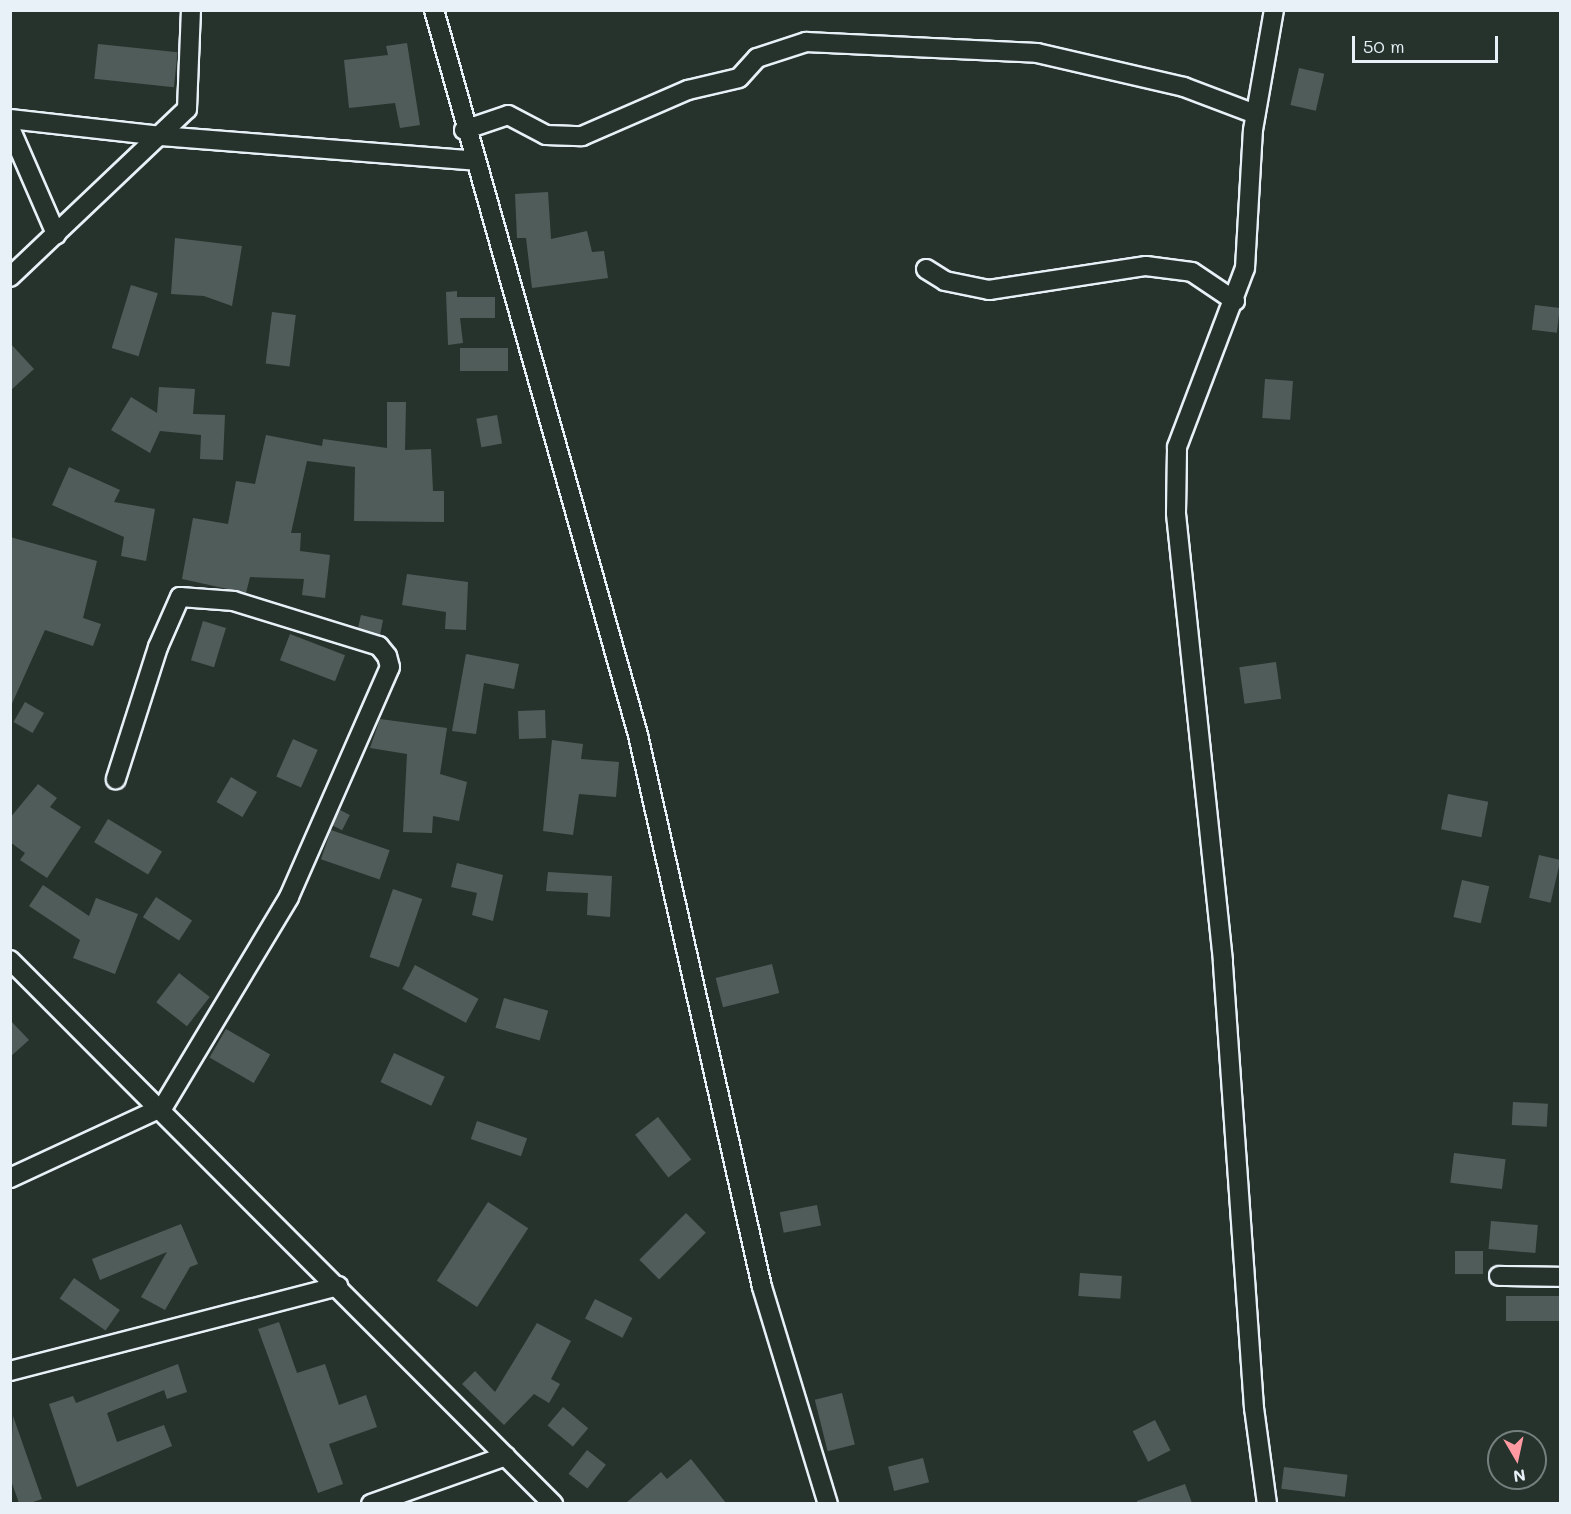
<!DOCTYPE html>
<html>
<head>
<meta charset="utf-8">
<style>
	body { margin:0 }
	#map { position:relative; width:1571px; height:1514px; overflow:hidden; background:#26332d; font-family:Mali,sans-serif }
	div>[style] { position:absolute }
	.building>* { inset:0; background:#505c59; transform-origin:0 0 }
	.roads { filter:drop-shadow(2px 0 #e8f1f8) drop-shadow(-2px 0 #e8f1f8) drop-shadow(0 2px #e8f1f8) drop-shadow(0 -2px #e8f1f8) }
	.street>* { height:18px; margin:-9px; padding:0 9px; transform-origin:9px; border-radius:9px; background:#26332d }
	span { translate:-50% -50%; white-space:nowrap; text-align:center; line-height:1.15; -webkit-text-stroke:5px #26332d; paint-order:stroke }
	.frame { position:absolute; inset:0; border:12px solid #e8f1f8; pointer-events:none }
	.north { position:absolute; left:1487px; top:1430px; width:60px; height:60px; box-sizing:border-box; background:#26332d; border:2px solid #747f7e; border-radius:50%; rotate:171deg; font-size:16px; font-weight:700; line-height:24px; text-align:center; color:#e8f1f8 }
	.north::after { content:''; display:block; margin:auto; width:21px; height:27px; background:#ff9aa2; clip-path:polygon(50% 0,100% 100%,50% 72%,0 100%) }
	.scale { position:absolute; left:1352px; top:36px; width:146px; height:27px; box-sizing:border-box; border:3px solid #e8f1f8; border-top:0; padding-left:8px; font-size:18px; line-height:21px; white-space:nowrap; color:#e8f1f8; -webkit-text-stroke:4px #26332d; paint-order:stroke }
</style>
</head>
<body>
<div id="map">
	<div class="building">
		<div style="clip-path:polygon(407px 43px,420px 125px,400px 128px,395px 103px,349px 108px,344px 60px,388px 55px,386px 46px)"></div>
		<div style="left:98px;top:44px;width:80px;height:35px;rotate:6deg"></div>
		<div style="left:1299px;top:68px;width:26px;height:38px;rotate:13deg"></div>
		<div style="clip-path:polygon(548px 192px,551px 239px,587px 231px,592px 252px,604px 251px,608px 278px,532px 288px,526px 238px,517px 238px,515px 194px)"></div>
		<div style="clip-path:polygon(175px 238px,242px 246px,232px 306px,204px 296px,171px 294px)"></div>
		<div style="left:131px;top:285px;width:28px;height:66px;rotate:17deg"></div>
		<div style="clip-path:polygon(457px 291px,457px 297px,495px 297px,495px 318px,460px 318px,463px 343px,448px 345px,446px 292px)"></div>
		<div style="left:1535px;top:305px;width:25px;height:25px;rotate:7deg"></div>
		<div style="left:272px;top:312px;width:24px;height:52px;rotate:7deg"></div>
		<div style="clip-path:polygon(10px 343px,34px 369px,10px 391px)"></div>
		<div style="left:460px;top:348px;width:48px;height:23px"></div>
		<div style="left:1265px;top:379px;width:28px;height:39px;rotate:4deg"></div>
		<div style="clip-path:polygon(159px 387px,195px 389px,193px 414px,225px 415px,223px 460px,200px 459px,201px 435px,160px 431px,150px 453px,111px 430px,131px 397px,157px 413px)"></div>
		<div style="clip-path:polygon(387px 402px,406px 402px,405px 450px,431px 449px,433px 491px,444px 491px,444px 522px,354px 521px,355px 467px,307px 461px,291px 533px,301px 533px,300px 551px,330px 555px,325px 598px,302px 595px,304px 579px,250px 577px,246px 593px,182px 579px,193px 518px,228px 524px,236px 481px,255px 484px,266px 435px,322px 446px,323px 439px,387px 448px)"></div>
		<div style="left:497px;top:415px;width:29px;height:21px;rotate:80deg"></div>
		<div style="clip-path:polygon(69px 467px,120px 490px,114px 502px,155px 509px,146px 561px,121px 556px,124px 537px,52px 505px)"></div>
		<div style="clip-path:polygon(10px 537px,97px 561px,83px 618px,101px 624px,93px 646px,45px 630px,10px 708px)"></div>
		<div style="clip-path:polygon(407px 574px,468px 582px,466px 630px,445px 629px,446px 612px,402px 605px)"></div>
		<div style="clip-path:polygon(361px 615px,383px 620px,380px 635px,358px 628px)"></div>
		<div style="left:203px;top:621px;width:24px;height:41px;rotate:17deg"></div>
		<div style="left:290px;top:634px;width:59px;height:28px;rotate:21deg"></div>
		<div style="clip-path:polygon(466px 654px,519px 664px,514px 689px,484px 683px,476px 734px,452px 731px)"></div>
		<div style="left:1276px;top:662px;width:37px;height:37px;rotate:82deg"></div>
		<div style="left:25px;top:702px;width:22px;height:23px;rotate:30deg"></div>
		<div style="left:545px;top:710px;width:28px;height:27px;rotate:88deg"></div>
		<div style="clip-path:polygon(380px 719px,447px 728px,440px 774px,467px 782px,459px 821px,433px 816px,432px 833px,403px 832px,407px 754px,370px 748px)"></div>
		<div style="left:293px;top:739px;width:27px;height:41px;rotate:24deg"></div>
		<div style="clip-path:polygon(552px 740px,583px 744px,581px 759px,619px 762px,616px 797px,579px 794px,573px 835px,543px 831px)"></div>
		<div style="left:231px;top:777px;width:30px;height:29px;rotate:30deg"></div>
		<div style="clip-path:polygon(38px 784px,57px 798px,50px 807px,81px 827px,47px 878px,20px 860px,25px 853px,10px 842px,10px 818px)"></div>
		<div style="left:1448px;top:794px;width:41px;height:36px;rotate:11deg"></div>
		<div style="left:340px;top:810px;width:11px;height:17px;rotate:27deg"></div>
		<div style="left:108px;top:819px;width:63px;height:27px;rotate:31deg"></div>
		<div style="left:331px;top:830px;width:62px;height:31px;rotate:19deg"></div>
		<div style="left:1539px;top:855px;width:22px;height:44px;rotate:13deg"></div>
		<div style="clip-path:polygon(457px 863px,503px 875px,493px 921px,472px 915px,477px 893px,451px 887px)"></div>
		<div style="clip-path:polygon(548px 872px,612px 876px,610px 917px,587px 915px,588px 893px,546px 891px)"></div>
		<div style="left:1462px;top:880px;width:28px;height:38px;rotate:13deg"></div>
		<div style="clip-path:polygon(43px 885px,89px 916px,96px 898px,138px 914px,115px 974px,73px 958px,80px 940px,29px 906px)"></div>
		<div style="left:393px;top:889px;width:31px;height:72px;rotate:19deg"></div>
		<div style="left:156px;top:897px;width:43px;height:24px;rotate:33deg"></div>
		<div style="left:772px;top:964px;width:30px;height:58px;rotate:76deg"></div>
		<div style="left:415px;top:965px;width:72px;height:27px;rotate:28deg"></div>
		<div style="left:179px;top:973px;width:39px;height:37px;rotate:38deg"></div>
		<div style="left:504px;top:998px;width:46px;height:31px;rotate:16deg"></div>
		<div style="clip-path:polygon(10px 1020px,29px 1040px,10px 1057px)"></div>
		<div style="left:226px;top:1029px;width:51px;height:33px;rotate:30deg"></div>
		<div style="left:394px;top:1053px;width:56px;height:32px;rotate:25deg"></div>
		<div style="left:1513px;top:1102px;width:35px;height:23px;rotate:3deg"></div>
		<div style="left:658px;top:1117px;width:54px;height:29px;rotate:52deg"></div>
		<div style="left:477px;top:1121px;width:53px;height:19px;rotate:19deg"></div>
		<div style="left:1454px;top:1153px;width:52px;height:30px;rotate:7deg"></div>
		<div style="left:488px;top:1202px;width:48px;height:94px;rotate:33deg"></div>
		<div style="left:817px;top:1205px;width:21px;height:38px;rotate:79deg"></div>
		<div style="left:686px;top:1213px;width:28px;height:66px;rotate:45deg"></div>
		<div style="left:1491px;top:1221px;width:47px;height:28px;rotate:5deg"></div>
		<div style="clip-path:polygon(181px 1224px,198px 1264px,190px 1267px,165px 1310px,141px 1297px,167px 1252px,100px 1280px,92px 1259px)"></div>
		<div style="left:1455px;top:1251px;width:28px;height:23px"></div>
		<div style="left:1080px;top:1273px;width:42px;height:23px;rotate:4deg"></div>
		<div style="left:74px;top:1278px;width:56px;height:25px;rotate:35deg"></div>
		<div style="left:1560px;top:1296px;width:25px;height:54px;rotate:90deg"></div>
		<div style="left:595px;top:1299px;width:42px;height:22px;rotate:27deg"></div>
		<div style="clip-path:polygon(279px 1322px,297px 1373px,325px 1364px,339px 1405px,366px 1395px,377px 1427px,329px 1444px,343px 1484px,318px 1493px,258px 1329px)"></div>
		<div style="clip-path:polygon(537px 1323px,571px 1341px,551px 1379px,560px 1384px,549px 1403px,534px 1394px,504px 1425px,462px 1384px,475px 1371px,495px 1392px)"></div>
		<div style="clip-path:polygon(178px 1364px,187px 1392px,167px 1399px,164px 1390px,107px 1413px,117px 1442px,164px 1425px,172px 1446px,77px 1487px,49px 1404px,73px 1396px,76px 1403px)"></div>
		<div style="left:842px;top:1393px;width:53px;height:28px;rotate:76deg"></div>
		<div style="left:563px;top:1407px;width:33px;height:24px;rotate:40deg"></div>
		<div style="clip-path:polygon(13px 1416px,42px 1499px,30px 1503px,19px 1503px,10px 1478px)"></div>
		<div style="left:1155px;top:1420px;width:34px;height:25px;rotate:63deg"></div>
		<div style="left:587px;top:1450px;width:24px;height:30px;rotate:38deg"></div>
		<div style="left:923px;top:1458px;width:25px;height:36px;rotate:76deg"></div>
		<div style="clip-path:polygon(691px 1459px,726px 1503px,626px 1503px,661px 1472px,667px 1479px)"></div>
		<div style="left:1284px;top:1467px;width:64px;height:22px;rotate:7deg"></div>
		<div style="clip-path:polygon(1185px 1484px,1192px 1503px,1137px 1503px,1137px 1501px)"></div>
	</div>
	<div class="roads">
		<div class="street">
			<div style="left:434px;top:10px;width:753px;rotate:74.28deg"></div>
			<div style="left:638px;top:735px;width:566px;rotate:77.34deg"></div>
			<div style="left:762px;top:1287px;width:227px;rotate:73.1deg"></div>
			<div style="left:10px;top:119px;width:152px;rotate:6.4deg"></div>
			<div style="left:161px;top:136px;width:316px;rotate:4.5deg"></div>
			<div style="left:10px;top:128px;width:116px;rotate:66.5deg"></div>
			<div style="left:464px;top:130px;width:46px;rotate:-18.8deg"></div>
			<div style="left:508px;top:115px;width:43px;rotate:27.8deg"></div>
			<div style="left:546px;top:135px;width:36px;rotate:2deg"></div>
			<div style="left:582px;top:136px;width:116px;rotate:-23.5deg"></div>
			<div style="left:688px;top:90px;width:52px;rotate:-13.2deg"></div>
			<div style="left:739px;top:78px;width:27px;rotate:-48deg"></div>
			<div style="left:757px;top:58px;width:52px;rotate:-18.1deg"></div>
			<div style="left:806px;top:42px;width:231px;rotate:2.7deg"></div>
			<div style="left:1037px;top:53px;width:151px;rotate:13deg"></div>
			<div style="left:1184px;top:87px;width:76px;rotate:20.8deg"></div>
			<div style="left:926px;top:269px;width:22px;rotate:32deg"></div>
			<div style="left:945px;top:281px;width:45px;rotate:11.6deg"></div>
			<div style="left:989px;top:290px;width:159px;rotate:-8.7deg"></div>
			<div style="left:1146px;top:266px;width:46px;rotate:7.4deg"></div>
			<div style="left:1192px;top:272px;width:52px;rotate:34deg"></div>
			<div style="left:10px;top:277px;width:244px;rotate:-43.5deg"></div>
			<div style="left:187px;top:109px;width:99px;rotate:-87.7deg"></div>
			<div style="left:10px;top:960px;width:769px;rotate:45.05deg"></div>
			<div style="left:10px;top:1178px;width:169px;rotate:-24.9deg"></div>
			<div style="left:163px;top:1107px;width:245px;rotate:-59deg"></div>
			<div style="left:289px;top:897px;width:251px;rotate:-66.3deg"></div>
			<div style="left:390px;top:667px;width:11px;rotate:-105deg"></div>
			<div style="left:387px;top:656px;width:13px;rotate:-129deg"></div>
			<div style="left:379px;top:646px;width:152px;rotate:-162.8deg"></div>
			<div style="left:234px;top:601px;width:54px;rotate:-175.8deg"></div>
			<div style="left:180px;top:597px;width:55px;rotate:113.7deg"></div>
			<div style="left:158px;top:647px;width:139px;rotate:107.7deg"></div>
			<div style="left:1499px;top:1276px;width:61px;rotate:0.9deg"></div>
			<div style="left:10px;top:1371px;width:339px;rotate:-14.5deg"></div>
			<div style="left:371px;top:1504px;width:143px;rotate:-19.6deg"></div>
			<div style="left:1267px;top:1504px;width:97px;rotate:-97.7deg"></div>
			<div style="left:1254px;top:1408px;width:448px;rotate:-94deg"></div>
			<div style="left:1223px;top:961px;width:450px;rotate:-96deg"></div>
			<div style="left:1176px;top:513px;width:66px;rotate:-89.1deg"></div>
			<div style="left:1177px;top:447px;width:191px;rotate:-69.2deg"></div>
			<div style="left:1245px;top:268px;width:138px;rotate:-86.7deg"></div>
			<div style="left:1253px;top:130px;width:122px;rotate:-80.1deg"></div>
		</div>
	</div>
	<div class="frame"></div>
	<div class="north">N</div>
	<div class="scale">50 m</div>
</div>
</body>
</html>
